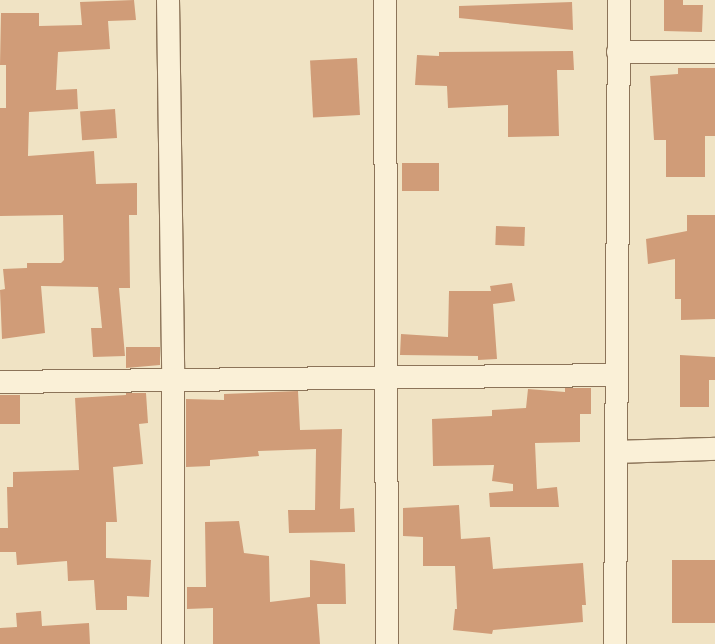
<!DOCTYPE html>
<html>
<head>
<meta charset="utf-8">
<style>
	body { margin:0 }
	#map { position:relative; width:715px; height:644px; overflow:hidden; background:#f0e3c4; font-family:Merriweather,serif }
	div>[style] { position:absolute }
	.building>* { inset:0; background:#d09c78; transform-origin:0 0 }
	.roads { filter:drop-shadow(1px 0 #8c7459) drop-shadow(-1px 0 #8c7459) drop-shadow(0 1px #8c7459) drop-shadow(0 -1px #8c7459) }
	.minor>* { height:22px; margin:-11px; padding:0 11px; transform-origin:11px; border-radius:11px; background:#faf0d7 }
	span { translate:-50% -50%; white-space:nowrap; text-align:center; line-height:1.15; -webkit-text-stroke:3.5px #f7edd4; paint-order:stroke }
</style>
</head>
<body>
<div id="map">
	<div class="building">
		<div style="clip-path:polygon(134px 0,136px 20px,108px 21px,110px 49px,58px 52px,56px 90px,77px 89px,78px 109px,29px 112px,28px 156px,94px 151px,96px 184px,137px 183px,137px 215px,129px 215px,130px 288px,119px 288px,125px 356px,93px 357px,91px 328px,102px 328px,98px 287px,41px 286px,45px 333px,2px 339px,0 290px,5px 289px,3px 269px,27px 268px,27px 263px,61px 263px,64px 260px,63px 215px,0 216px,0 108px,6px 108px,6px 65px,0 65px,1px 13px,39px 13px,39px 26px,82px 25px,80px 2px)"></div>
		<div style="clip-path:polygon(664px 0,683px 0,683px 5px,703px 5px,702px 32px,664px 31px)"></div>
		<div style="clip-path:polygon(572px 2px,573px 30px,459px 18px,459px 6px)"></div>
		<div style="clip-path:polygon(573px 51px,574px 70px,557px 70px,559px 136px,508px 137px,508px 105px,448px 108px,447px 86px,415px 85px,417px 55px,439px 56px,439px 52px)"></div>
		<div style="left:357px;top:58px;width:57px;height:47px;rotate:87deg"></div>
		<div style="clip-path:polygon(678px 68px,715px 68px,715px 136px,705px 136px,705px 177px,666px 177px,666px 140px,654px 140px,650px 76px,678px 74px)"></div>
		<div style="left:115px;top:109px;width:29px;height:35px;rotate:86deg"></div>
		<div style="left:402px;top:163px;width:37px;height:28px"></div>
		<div style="clip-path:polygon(687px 215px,715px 215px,715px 319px,681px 320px,681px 299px,675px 299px,675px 259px,648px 264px,646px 239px,687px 231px)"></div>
		<div style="left:496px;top:226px;width:29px;height:19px;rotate:2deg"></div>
		<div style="clip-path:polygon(512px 283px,515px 301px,493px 304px,497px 359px,478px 360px,478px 356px,400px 355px,401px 334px,448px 337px,449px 291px,491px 291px,490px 286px)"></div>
		<div style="clip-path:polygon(126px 347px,160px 347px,160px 365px,126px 368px)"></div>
		<div style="clip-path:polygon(680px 355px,715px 357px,715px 380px,709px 380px,709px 407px,680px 407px)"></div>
		<div style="clip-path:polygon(565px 388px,591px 388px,591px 414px,580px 414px,580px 442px,535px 443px,537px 489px,557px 487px,559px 507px,490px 507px,489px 493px,513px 491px,513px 484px,492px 481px,494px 465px,433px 466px,432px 419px,492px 416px,492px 410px,526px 408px,528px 389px,565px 392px)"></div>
		<div style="clip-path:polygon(298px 391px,300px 430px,342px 429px,340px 509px,354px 508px,355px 532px,289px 533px,288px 510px,315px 510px,316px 449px,258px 451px,259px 456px,210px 460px,210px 466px,186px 467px,186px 399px,224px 400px,224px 394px)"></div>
		<div style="clip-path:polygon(126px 393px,146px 393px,148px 423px,139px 424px,143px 464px,113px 467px,117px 522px,106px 522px,106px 558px,151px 560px,149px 597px,127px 596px,127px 610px,96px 610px,94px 580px,68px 581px,67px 561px,17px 565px,16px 552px,0 552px,0 528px,8px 528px,7px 487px,13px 487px,13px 472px,79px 470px,75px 398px,126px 395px)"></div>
		<div style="left:0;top:395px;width:20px;height:29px"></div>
		<div style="clip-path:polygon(459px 505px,461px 539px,490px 537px,493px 569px,583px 563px,586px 605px,582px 605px,583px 622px,493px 630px,492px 634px,453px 630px,455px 609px,457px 609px,455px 566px,423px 566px,423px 537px,403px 536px,403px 508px)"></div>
		<div style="clip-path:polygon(239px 521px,244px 553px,269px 556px,270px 602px,310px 597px,310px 560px,345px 564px,346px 604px,317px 604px,320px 644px,213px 644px,213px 608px,187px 609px,187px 587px,206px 587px,205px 522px)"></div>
		<div style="left:672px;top:560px;width:43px;height:63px"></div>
		<div style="clip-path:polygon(41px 611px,42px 626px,89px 623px,90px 644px,0 644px,0 628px,17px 627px,16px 613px)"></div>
	</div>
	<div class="roads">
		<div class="minor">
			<div style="left:168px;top:0;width:379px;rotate:89.2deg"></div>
			<div style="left:173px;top:379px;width:265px;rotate:90deg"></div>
			<div style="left:385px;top:0;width:644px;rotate:89.82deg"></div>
			<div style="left:618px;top:52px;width:97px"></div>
			<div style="left:0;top:382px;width:617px;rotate:-0.65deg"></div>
			<div style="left:617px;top:452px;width:98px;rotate:-1.8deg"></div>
			<div style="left:615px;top:644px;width:644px;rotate:-89.64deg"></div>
		</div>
	</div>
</div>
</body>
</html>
